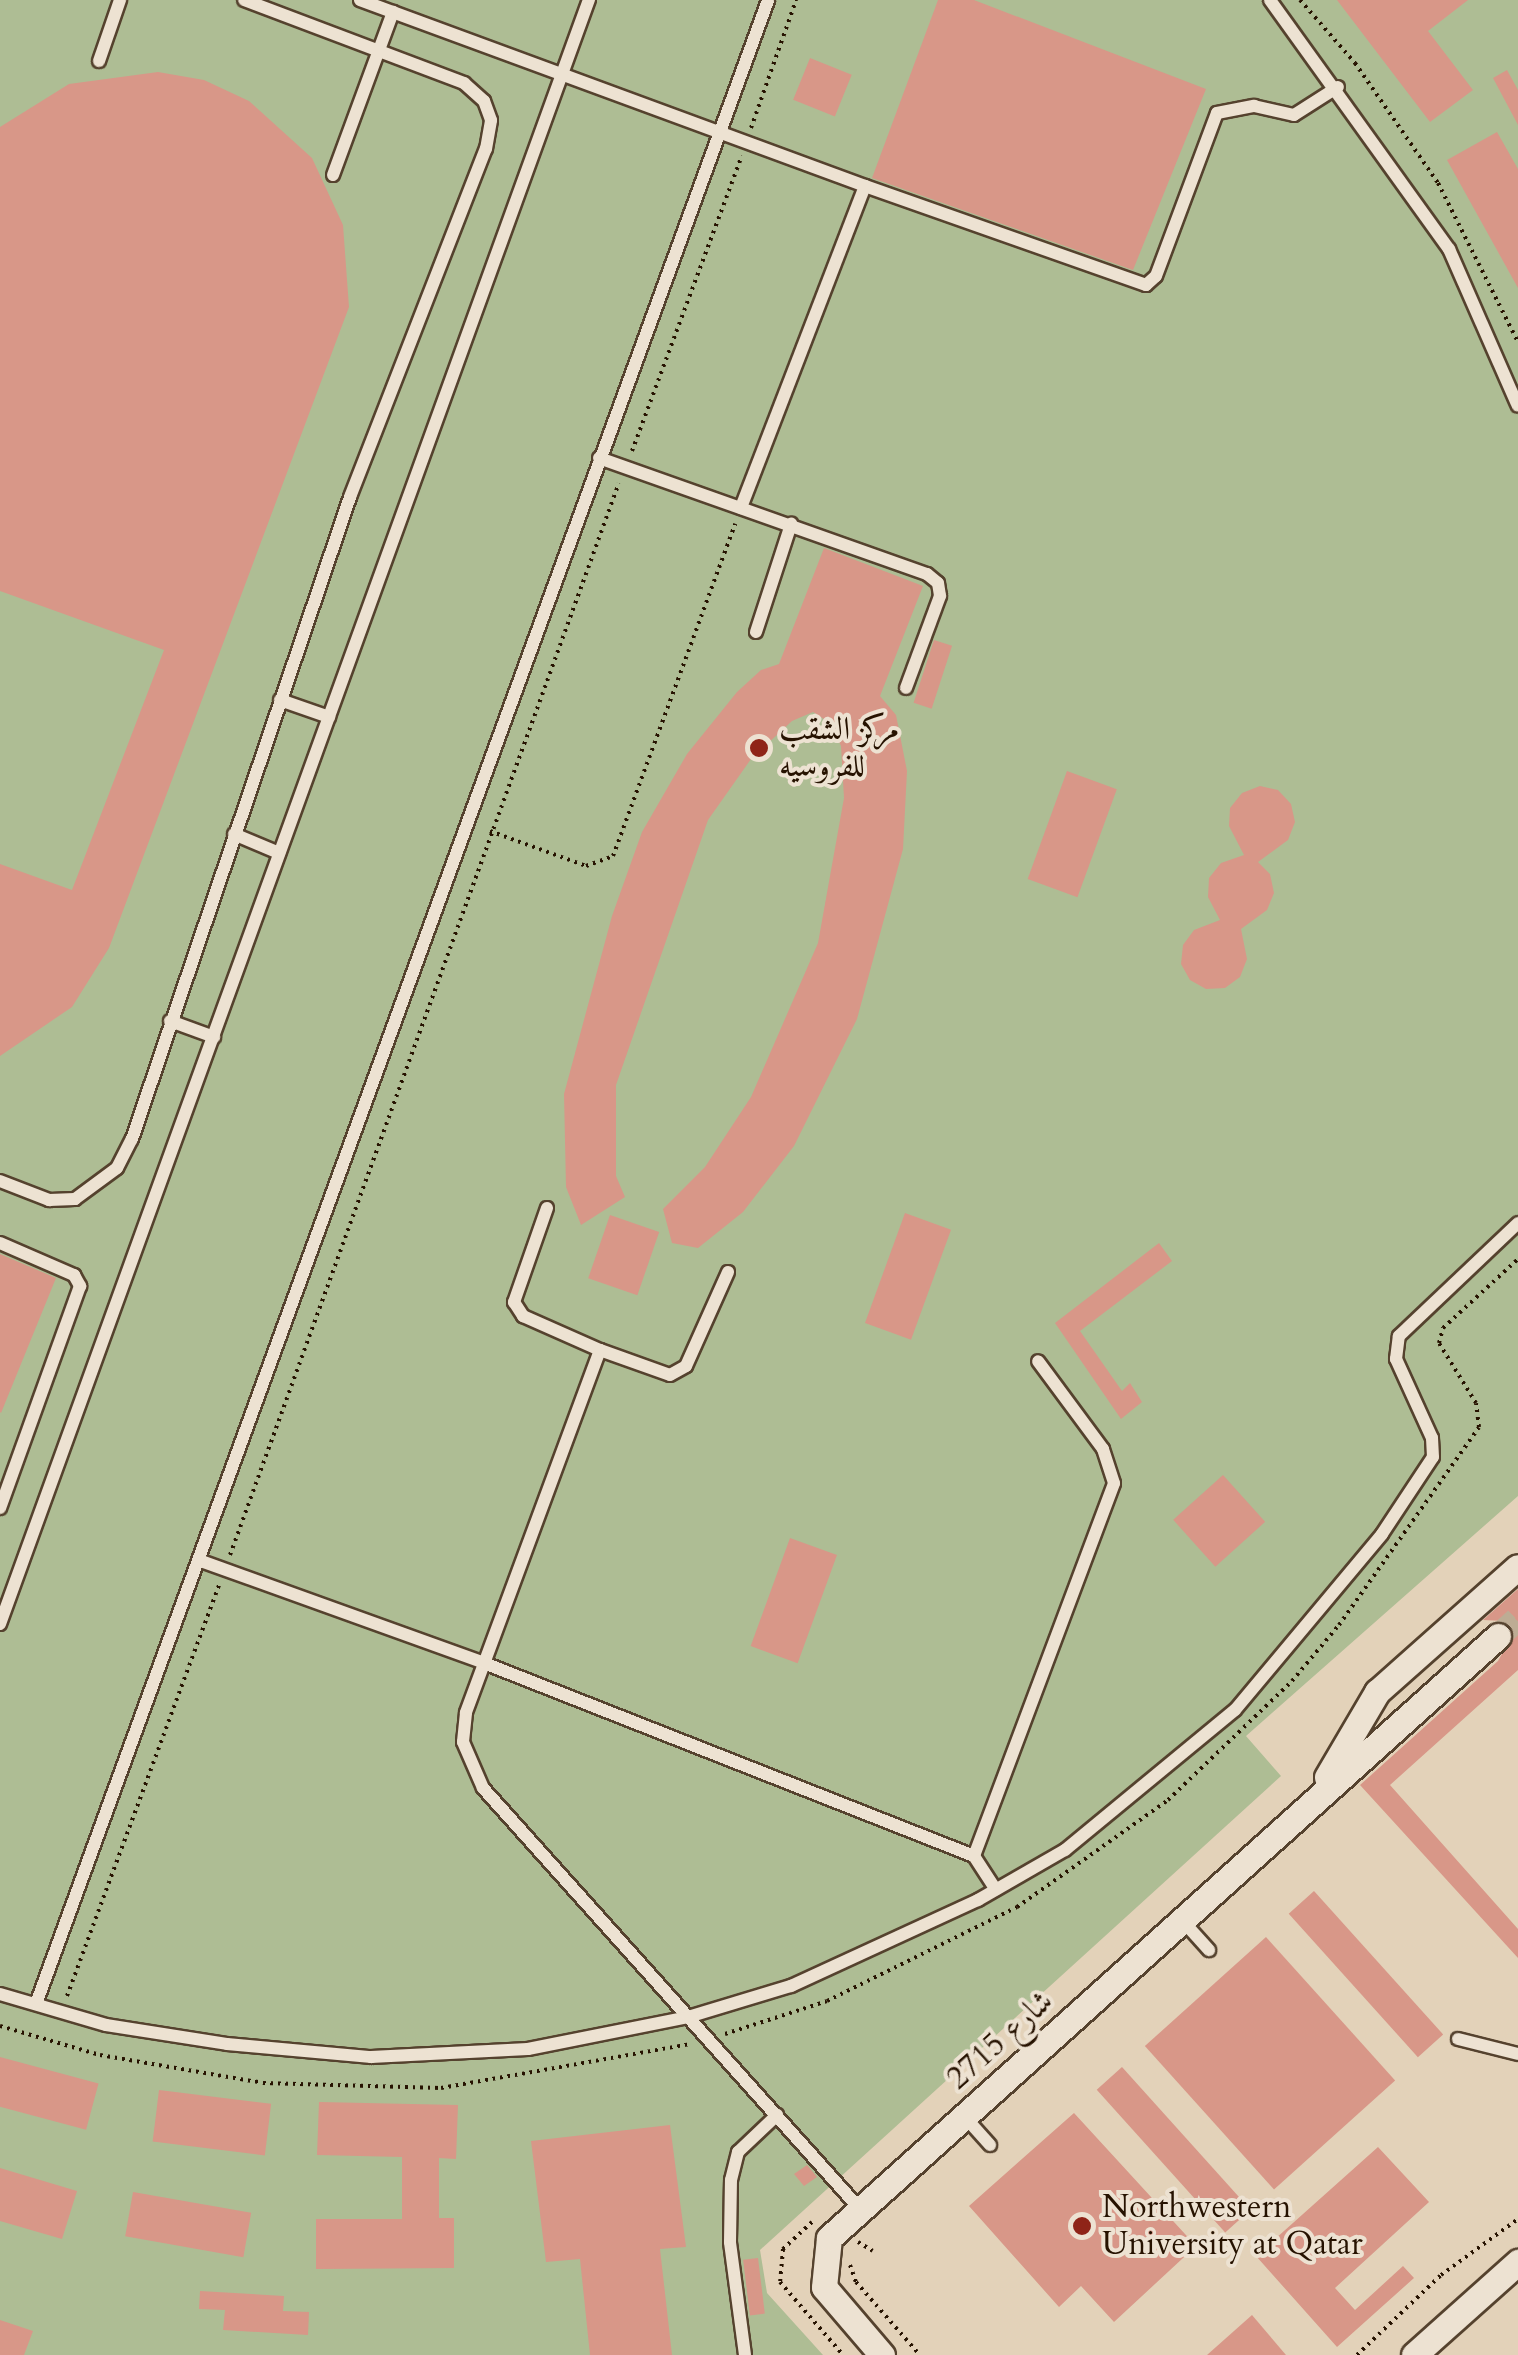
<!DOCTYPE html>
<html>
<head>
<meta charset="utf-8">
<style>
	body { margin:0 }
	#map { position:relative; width:1518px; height:2355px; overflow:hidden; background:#e3d2b9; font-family:Cardo,Amiri,serif }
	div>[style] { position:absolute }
	.green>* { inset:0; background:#aebd94 }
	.building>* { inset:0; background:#d89788; transform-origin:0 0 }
	.street-tunnel>* { height:25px; margin-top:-12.5px; transform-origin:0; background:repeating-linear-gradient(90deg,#bdac94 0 25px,transparent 0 37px) }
	.path>* { height:4px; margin-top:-2px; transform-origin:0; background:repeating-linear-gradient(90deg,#261200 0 2.5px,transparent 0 7.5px) }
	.roads { filter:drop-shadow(2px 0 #55422e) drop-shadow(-2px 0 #55422e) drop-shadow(0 2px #55422e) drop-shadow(0 -2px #55422e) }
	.lane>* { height:12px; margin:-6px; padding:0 6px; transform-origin:6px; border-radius:6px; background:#ede2d2 }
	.street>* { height:25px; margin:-12.5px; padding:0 12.5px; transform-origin:12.5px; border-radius:12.5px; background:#ede2d2 }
	.dots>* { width:28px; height:28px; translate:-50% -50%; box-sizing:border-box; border:5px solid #ede2d2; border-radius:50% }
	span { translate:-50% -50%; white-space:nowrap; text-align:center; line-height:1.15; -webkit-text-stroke:8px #ede2d2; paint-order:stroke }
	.poi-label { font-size:32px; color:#261200 }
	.left { translate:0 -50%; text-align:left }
	.street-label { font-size:32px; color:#261200 }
</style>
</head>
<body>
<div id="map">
	<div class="green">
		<div style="clip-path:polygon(0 0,1518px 0,1518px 1496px,1246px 1736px,1281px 1776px,760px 2250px,767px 2293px,823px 2355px,0 2355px)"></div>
	</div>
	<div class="building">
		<div style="clip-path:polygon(938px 0,974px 0,1206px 89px,1133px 270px,872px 178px)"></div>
		<div style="clip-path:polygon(1337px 0,1468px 0,1428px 31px,1473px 90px,1430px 122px)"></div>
		<div style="left:810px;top:58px;width:45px;height:45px;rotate:22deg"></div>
		<div style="clip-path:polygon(1507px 70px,1518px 90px,1518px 125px,1493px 78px)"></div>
		<div style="clip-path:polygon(158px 72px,204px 80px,249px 101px,312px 158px,343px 225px,349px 307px,109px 948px,72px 1007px,0 1056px,0 864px,72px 890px,164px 650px,0 591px,0 127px,69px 84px)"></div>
		<div style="clip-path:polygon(1497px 132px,1518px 169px,1518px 288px,1447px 160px)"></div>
		<div style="clip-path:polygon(824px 548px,923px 586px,880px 696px,896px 715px,907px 771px,903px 849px,857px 1019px,794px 1146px,743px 1212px,698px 1248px,672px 1243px,663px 1209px,705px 1167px,751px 1097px,818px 943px,844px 798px,841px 746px,830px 723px,813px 712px,792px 721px,751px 759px,708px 820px,616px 1085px,616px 1176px,625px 1197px,581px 1225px,566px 1187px,564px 1094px,612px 916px,642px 832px,687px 754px,737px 692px,761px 670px,779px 664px)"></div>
		<div style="left:934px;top:640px;width:19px;height:66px;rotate:18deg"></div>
		<div style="left:1067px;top:771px;width:53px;height:115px;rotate:20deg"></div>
		<div style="clip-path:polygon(1260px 786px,1278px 790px,1291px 804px,1295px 822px,1288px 840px,1258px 862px,1270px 874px,1274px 893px,1267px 910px,1241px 929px,1247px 959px,1240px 977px,1225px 988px,1206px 989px,1190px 980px,1181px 964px,1183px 945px,1194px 930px,1220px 920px,1208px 897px,1209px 878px,1221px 863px,1244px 855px,1229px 826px,1230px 808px,1242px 793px)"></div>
		<div style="left:905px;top:1213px;width:49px;height:117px;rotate:20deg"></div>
		<div style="left:610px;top:1215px;width:52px;height:67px;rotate:19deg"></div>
		<div style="clip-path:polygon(1159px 1243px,1172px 1261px,1080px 1331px,1122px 1391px,1130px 1383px,1142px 1402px,1121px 1419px,1055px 1323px)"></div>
		<div style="clip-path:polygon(0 1254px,56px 1278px,1px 1413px,0 1412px)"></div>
		<div style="left:1223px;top:1475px;width:63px;height:67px;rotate:48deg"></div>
		<div style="left:790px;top:1538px;width:50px;height:115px;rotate:20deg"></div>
		<div style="clip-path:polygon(1518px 1589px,1518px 1670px,1390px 1785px,1518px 1929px,1518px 1958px,1360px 1785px,1498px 1661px,1514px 1632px,1504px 1621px,1483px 1620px)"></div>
		<div style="left:1314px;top:1891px;width:193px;height:34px;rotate:48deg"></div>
		<div style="left:1266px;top:1937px;width:193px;height:163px;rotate:48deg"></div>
		<div style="left:0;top:2057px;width:102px;height:48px;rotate:15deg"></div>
		<div style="left:1122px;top:2067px;width:192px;height:34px;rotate:48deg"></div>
		<div style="left:159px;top:2090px;width:113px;height:52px;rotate:7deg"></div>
		<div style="clip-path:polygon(319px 2102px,458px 2105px,456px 2159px,439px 2158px,439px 2218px,454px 2218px,454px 2268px,316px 2269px,316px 2219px,402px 2219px,402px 2157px,317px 2155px)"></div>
		<div style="clip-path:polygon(1074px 2113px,1196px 2246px,1114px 2322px,1081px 2286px,1059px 2307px,969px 2206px)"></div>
		<div style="clip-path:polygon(670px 2125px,686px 2247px,660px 2249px,672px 2355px,590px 2355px,580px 2259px,546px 2262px,531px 2141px)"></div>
		<div style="clip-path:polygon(1378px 2147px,1429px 2202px,1335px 2288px,1355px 2310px,1403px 2266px,1414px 2278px,1337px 2347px,1256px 2256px)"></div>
		<div style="clip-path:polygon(807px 2165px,817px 2177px,804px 2186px,794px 2174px)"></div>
		<div style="clip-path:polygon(0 2168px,77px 2191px,62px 2239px,0 2221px)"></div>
		<div style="left:133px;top:2192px;width:120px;height:45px;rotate:10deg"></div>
		<div style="left:758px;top:2258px;width:56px;height:15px;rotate:83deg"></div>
		<div style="clip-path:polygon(200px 2291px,284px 2296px,283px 2311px,309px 2312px,308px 2335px,223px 2330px,225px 2310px,199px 2309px)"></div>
		<div style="clip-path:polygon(1252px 2315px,1286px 2355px,1207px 2355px)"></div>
		<div style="clip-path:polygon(0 2320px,33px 2331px,24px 2355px,0 2355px)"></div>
	</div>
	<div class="street-tunnel">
		<div style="left:1498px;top:1636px;width:27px;rotate:-42deg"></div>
	</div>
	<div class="path">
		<div style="left:1300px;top:0;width:84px;rotate:48.9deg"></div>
		<div style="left:1355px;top:63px;width:146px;rotate:55.3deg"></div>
		<div style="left:1438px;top:183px;width:178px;rotate:63.3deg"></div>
		<div style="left:751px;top:128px;width:136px;rotate:-70.6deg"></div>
		<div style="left:632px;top:451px;width:315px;rotate:-69.6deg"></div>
		<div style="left:490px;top:831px;width:102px;rotate:20deg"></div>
		<div style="left:586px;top:866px;width:29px;rotate:-20deg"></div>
		<div style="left:613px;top:856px;width:354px;rotate:-69.8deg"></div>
		<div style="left:230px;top:1555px;width:1140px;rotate:-70.06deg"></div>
		<div style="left:67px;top:1996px;width:440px;rotate:-69.7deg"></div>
		<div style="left:0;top:2026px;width:104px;rotate:16.2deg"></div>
		<div style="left:100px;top:2055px;width:165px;rotate:9.7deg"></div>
		<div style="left:263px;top:2083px;width:178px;rotate:1.6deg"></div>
		<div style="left:441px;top:2088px;width:254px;rotate:-10deg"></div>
		<div style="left:725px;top:2034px;width:107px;rotate:-17.9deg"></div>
		<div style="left:827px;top:2001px;width:212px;rotate:-26.3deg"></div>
		<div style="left:1017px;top:1907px;width:185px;rotate:-35.3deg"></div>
		<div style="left:1168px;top:1800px;width:172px;rotate:-43.8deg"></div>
		<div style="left:1292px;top:1681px;width:73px;rotate:-50deg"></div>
		<div style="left:1339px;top:1625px;width:242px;rotate:-54.7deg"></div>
		<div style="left:1479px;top:1427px;width:24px;rotate:-97deg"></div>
		<div style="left:1476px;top:1403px;width:70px;rotate:-121.7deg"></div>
		<div style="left:1439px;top:1343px;width:16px;rotate:-75deg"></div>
		<div style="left:1443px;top:1328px;width:102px;rotate:-42.6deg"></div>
		<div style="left:812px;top:2222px;width:40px;rotate:137deg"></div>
		<div style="left:783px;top:2249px;width:33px;rotate:95deg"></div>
		<div style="left:780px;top:2282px;width:96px;rotate:49.2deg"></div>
		<div style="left:858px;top:2242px;width:17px;rotate:31deg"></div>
		<div style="left:850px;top:2265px;width:18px;rotate:71deg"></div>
		<div style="left:856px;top:2282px;width:97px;rotate:48.8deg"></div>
		<div style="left:1357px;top:2355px;width:116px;rotate:-43.6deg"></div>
		<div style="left:1441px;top:2275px;width:95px;rotate:-36deg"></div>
	</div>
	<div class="roads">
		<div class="lane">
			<div style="left:360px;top:0;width:538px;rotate:20.22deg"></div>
			<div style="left:865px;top:186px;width:345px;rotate:111.1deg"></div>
			<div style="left:1270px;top:0;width:307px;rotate:54.3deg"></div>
			<div style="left:1449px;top:249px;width:171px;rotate:66.3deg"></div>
			<div style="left:99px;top:61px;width:65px;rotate:-71deg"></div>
			<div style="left:333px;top:175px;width:174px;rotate:-69.8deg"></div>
			<div style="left:865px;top:186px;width:298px;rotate:19.4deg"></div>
			<div style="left:1146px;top:285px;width:13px;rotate:-42deg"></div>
			<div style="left:1156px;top:276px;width:174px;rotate:-69.5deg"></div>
			<div style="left:1217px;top:113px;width:38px;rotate:-11deg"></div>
			<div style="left:1254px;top:106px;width:41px;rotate:12.7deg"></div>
			<div style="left:1294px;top:115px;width:52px;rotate:-32.5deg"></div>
			<div style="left:599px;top:458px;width:348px;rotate:19.5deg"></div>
			<div style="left:927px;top:574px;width:14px;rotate:39deg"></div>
			<div style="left:938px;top:583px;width:13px;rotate:81deg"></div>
			<div style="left:940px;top:596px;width:98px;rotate:110.3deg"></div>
			<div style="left:756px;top:632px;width:114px;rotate:-72deg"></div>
			<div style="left:280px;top:700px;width:52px;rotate:19.1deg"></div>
			<div style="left:234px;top:834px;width:49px;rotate:22.9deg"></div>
			<div style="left:170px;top:1021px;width:47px;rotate:20deg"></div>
			<div style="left:0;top:1181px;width:53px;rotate:21.2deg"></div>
			<div style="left:49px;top:1200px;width:26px;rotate:-2deg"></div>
			<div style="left:75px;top:1199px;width:52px;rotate:-36.4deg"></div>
			<div style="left:117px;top:1168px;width:33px;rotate:-63deg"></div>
			<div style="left:132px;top:1139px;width:678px;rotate:-71.24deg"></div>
			<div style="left:350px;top:497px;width:374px;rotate:-68.7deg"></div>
			<div style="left:486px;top:149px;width:29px;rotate:-80deg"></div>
			<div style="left:491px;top:120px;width:20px;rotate:-110deg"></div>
			<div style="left:484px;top:101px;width:27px;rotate:-138deg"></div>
			<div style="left:464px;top:83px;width:235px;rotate:-159.3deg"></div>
			<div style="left:547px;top:1208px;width:100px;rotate:109.3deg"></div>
			<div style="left:514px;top:1302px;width:17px;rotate:57deg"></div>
			<div style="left:523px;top:1316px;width:84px;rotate:23.8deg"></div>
			<div style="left:600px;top:1350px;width:74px;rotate:19.7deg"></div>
			<div style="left:670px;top:1375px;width:18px;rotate:-29deg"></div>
			<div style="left:686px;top:1366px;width:103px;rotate:-65.9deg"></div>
			<div style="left:0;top:1243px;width:81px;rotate:23.4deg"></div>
			<div style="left:74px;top:1275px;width:13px;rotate:61deg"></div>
			<div style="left:80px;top:1286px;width:236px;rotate:109.8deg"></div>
			<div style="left:600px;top:1350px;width:387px;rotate:110.3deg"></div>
			<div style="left:466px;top:1713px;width:29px;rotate:96deg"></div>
			<div style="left:463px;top:1742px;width:50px;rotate:66.5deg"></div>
			<div style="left:483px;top:1788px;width:564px;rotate:48.16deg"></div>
			<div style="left:201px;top:1561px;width:301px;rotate:19.8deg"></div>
			<div style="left:484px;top:1663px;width:527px;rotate:21.5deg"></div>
			<div style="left:974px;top:1856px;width:40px;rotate:57.1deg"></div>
			<div style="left:0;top:1624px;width:1728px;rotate:-70.07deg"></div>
			<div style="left:974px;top:1856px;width:398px;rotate:-69.4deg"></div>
			<div style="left:1114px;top:1483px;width:36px;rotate:-108deg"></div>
			<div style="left:1103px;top:1449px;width:109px;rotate:-126.5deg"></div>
			<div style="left:1181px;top:1919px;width:42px;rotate:47.9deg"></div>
			<div style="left:0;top:1994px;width:110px;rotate:16.3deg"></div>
			<div style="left:106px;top:2025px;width:122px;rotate:8.9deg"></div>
			<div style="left:227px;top:2044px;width:145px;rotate:5.2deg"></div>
			<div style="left:371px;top:2057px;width:157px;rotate:-2.9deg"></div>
			<div style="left:528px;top:2049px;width:163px;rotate:-11.3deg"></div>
			<div style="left:688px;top:2017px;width:108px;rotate:-16.8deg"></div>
			<div style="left:791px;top:1986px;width:206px;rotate:-24.7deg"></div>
			<div style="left:978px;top:1900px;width:100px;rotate:-29.9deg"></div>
			<div style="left:1065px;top:1850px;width:220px;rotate:-39.5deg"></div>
			<div style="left:1235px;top:1710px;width:229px;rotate:-50.1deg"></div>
			<div style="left:1382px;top:1534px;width:92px;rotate:-56.5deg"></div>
			<div style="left:1433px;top:1457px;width:19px;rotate:-93deg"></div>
			<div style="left:1432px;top:1438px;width:87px;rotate:-114.5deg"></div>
			<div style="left:1396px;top:1359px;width:23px;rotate:-83deg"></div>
			<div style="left:1399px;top:1336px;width:164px;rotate:-43.5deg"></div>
			<div style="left:36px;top:2004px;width:2134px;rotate:-69.93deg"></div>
			<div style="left:1458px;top:2039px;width:62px;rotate:14deg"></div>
			<div style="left:964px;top:2116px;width:39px;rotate:48deg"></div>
			<div style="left:745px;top:2355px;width:114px;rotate:-97.6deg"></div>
			<div style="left:730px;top:2242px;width:62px;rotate:-89.1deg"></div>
			<div style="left:731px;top:2180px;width:29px;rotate:-76deg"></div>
			<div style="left:738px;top:2152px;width:54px;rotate:-43.5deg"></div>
		</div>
		<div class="street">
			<div style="left:1327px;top:1777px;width:99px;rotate:-59.5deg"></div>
			<div style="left:1377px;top:1692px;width:188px;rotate:-41.6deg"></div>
			<div style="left:882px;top:2355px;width:89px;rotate:-130.5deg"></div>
			<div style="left:824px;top:2287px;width:49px;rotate:-84.2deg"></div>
			<div style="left:829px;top:2238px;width:900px;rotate:-41.98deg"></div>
			<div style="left:1414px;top:2355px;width:140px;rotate:-41.8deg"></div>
		</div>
	</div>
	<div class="dots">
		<div style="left:759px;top:748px;background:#8f2418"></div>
		<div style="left:1082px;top:2226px;background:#8f2418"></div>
	</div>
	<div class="poi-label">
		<span class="left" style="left:779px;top:748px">مركز الشقب<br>للفروسيه</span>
		<span class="left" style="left:1102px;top:2226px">Northwestern<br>University at Qatar</span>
	</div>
	<div class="street-label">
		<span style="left:1000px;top:2040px;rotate:-42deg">شارع 2715</span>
	</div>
</div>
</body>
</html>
